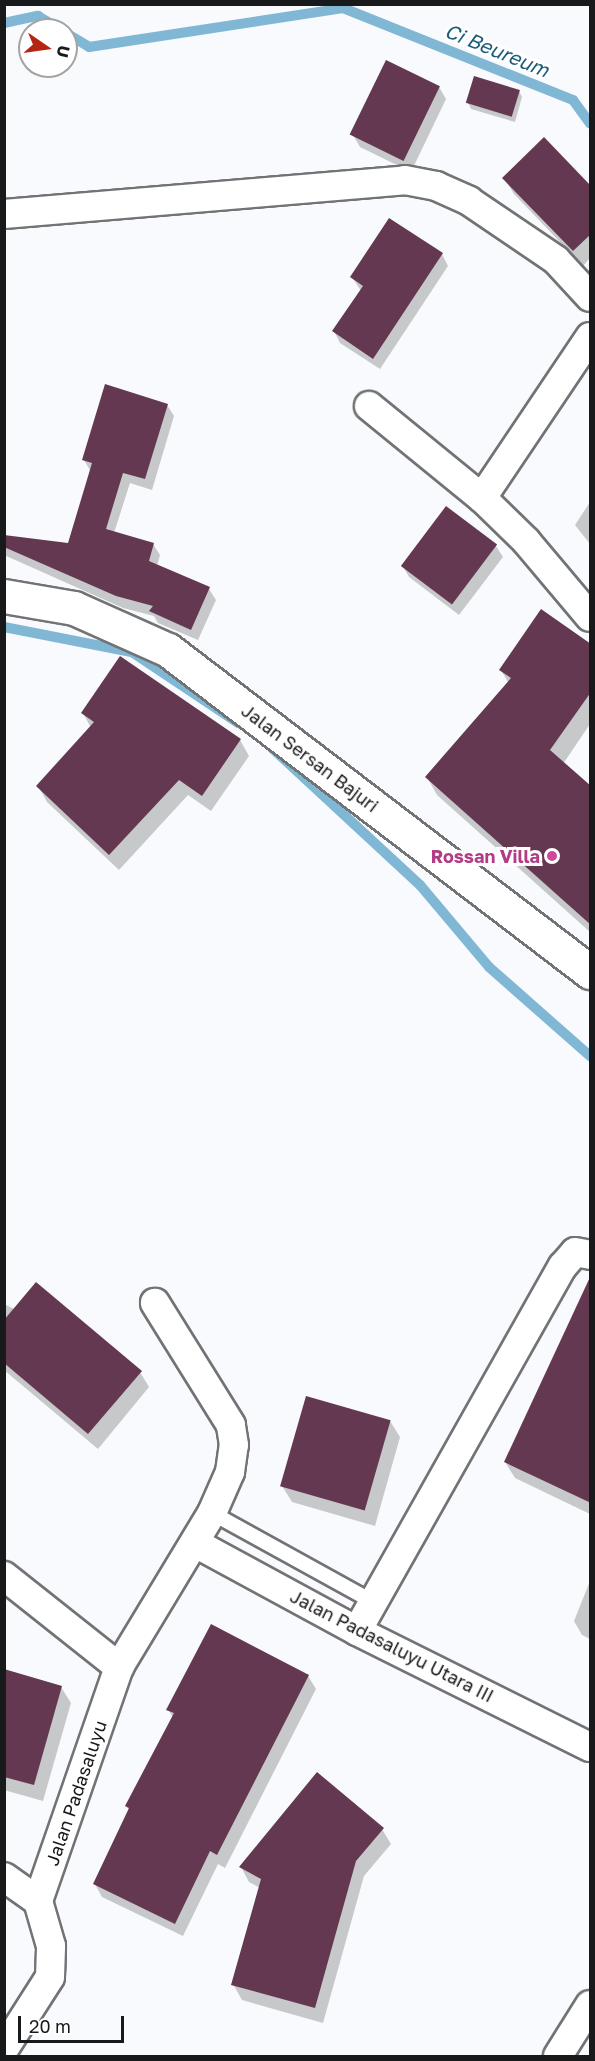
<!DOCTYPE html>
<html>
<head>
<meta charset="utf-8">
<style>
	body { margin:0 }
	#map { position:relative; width:595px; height:2061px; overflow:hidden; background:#f8fafd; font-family:"Golos Text",sans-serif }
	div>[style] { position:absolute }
	.shadow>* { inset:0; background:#0003 }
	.stream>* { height:10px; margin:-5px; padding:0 5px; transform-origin:5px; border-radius:5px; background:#80b7d4 }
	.building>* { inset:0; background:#643850; transform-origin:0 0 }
	.roads { filter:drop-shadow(2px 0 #717375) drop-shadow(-2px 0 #717375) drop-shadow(0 2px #717375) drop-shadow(0 -2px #717375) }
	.service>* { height:14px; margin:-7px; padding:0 7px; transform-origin:7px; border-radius:7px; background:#fff }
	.minor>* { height:28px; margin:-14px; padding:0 14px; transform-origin:14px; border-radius:14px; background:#fff }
	.secondary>* { height:33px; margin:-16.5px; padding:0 16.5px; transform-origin:16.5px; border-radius:16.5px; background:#fff }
	.dots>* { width:16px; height:16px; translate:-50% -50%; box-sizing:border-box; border:3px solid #fff; border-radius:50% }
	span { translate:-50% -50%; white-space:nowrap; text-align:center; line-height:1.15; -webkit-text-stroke:6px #fff; paint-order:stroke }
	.street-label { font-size:18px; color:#18191a }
	.hotel-label { font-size:18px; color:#b23c85; font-weight:700 }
	.right { translate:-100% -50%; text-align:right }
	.water-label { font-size:20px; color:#1a5e7b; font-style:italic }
	.frame { position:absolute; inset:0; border:6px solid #18191a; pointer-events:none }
	.north { position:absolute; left:18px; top:18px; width:60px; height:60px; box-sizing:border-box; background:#fff; border:2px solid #a3a3a3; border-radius:50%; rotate:103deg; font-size:16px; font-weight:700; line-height:24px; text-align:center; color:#18191a }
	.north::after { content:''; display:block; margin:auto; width:21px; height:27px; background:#b42612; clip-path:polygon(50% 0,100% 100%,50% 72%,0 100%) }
	.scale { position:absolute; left:18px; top:2016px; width:106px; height:27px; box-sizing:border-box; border:3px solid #18191a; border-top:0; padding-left:8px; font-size:18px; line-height:21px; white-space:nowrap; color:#18191a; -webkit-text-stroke:4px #fff; paint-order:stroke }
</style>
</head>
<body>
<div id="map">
	<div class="shadow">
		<div style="clip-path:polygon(439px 87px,446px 99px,411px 172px,360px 147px,353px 135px)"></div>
		<div style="clip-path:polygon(519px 91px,522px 97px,515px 122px,471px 109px,468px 103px)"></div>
		<div style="clip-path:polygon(504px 178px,590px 188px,590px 258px,583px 266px,514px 194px)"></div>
		<div style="clip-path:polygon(442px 254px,448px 266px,380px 369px,340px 343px,334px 331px,361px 291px,352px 277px)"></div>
		<div style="clip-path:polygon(167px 405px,174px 416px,152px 490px,130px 483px,114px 533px,153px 544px,160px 555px,157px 566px,209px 589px,216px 600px,198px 640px,158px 623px,154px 616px,123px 608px,4px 555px,4px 536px,69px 544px,91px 472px,84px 460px)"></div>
		<div style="clip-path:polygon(590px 502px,590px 544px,575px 525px)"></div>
		<div style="clip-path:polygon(496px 546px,503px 557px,459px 615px,409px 577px,402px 565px)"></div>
		<div style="clip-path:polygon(590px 646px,590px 724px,563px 764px,590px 788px,590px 932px,437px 795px,427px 777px,509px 684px,501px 670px)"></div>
		<div style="clip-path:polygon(83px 713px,240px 740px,249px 756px,211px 811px,188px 795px,119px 870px,47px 802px,38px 786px,91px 728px)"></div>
		<div style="clip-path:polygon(590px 1303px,590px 1514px,515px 1478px,505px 1462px)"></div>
		<div style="clip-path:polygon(4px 1304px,140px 1372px,149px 1387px,98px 1449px,4px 1370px)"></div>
		<div style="clip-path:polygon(390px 1421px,400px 1437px,375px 1526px,292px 1502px,282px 1486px)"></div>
		<div style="clip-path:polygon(590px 1581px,590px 1639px,582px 1635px,574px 1621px)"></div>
		<div style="clip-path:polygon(4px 1670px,61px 1687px,71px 1703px,43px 1801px,4px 1790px)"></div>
		<div style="clip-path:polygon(308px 1676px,316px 1689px,225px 1868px,218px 1864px,183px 1936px,102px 1897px,95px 1884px,130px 1811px,126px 1806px,173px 1718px,168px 1709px)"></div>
		<div style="clip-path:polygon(382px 1829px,391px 1844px,364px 1876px,323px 2023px,242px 2000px,233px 1984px,260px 1888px,249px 1882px,241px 1867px)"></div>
	</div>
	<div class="stream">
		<div style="left:4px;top:23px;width:35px;rotate:-12deg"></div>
		<div style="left:38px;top:16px;width:27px;rotate:31deg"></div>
		<div style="left:66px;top:33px;width:27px;rotate:31deg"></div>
		<div style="left:89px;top:47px;width:257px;rotate:-8.7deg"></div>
		<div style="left:343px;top:8px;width:248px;rotate:21.8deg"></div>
		<div style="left:573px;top:100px;width:29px;rotate:54deg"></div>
		<div style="left:4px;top:627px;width:130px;rotate:11.1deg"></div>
		<div style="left:132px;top:652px;width:128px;rotate:33.8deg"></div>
		<div style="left:272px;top:748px;width:202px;rotate:42.8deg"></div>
		<div style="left:420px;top:885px;width:107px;rotate:49.9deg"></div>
		<div style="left:489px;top:967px;width:135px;rotate:41.4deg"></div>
	</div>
	<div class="building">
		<div style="left:386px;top:60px;width:60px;height:83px;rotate:26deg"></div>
		<div style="left:474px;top:76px;width:48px;height:28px;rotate:17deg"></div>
		<div style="clip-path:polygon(544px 137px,591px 186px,591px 234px,573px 251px,502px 178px)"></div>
		<div style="clip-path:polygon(389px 218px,443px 253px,373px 359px,332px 331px,363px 286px,350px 277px)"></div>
		<div style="clip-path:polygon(105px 384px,168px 404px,145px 479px,123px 473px,106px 529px,154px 543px,149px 561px,210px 587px,191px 630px,149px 611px,153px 606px,116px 596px,4px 547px,4px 535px,68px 543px,92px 463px,82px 460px)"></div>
		<div style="left:446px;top:506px;width:64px;height:75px;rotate:37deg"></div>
		<div style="clip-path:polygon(541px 609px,591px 644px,591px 692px,550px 750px,591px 786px,591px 925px,425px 777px,511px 678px,499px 670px)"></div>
		<div style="clip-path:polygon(120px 656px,241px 739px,202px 796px,179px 780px,109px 855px,36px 786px,94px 722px,81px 713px)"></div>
		<div style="clip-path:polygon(591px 1275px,591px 1503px,504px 1462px)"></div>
		<div style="clip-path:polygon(36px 1282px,142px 1371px,88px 1434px,4px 1363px,4px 1320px)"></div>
		<div style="left:306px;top:1396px;width:88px;height:94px;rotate:16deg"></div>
		<div style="clip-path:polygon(211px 1624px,309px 1675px,217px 1855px,210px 1851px,175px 1924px,93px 1884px,129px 1808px,125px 1806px,174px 1713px,166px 1710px)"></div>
		<div style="clip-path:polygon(4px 1669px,62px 1686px,34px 1785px,4px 1777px)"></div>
		<div style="clip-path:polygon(317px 1772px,384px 1828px,356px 1861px,315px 2008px,231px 1985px,261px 1879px,239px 1867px)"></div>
	</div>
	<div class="roads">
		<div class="service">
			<div style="left:212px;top:1513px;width:184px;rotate:28.9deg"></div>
		</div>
		<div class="minor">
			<div style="left:4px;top:214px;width:402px;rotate:-4.8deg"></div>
			<div style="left:405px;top:180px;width:32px;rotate:11deg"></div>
			<div style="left:436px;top:186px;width:36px;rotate:24deg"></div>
			<div style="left:469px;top:201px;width:105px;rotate:34.1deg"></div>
			<div style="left:556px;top:260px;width:50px;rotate:47.4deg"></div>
			<div style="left:590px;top:337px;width:194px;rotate:123.9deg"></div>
			<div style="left:482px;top:498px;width:62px;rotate:44.3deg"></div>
			<div style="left:526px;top:541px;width:99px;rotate:49.9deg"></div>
			<div style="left:369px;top:406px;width:146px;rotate:39.2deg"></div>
			<div style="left:195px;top:1543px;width:184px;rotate:28.5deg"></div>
			<div style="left:357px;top:1631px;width:260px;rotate:26.5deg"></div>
			<div style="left:4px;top:1576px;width:147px;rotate:38.4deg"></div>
			<div style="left:357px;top:1631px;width:419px;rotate:-60.6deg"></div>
			<div style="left:563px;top:1266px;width:18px;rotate:-49deg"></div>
			<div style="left:575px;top:1252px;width:15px;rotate:11deg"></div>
			<div style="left:4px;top:1877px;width:42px;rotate:35.2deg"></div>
			<div style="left:4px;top:2049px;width:85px;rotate:-57.4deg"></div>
			<div style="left:50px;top:1977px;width:31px;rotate:-88deg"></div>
			<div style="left:51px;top:1946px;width:47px;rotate:-106.1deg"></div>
			<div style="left:38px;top:1901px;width:248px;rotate:-70.9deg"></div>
			<div style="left:119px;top:1667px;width:180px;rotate:-58.9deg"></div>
			<div style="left:212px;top:1513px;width:45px;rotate:-66.3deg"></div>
			<div style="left:230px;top:1472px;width:27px;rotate:-82deg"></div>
			<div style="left:234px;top:1445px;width:20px;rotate:-99deg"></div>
			<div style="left:231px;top:1425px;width:144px;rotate:-121.9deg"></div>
			<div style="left:558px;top:2056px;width:60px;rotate:-57.9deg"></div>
		</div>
		<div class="secondary">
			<div style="left:4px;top:596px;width:71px;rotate:9.7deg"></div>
			<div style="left:74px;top:608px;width:103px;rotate:24.1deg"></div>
			<div style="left:168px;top:650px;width:531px;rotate:37.34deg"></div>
		</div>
	</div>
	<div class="dots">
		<div style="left:552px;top:856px;background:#d1479c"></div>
	</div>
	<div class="street-label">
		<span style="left:310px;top:758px;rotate:37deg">Jalan Sersan Bajuri</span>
		<span style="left:392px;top:1646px;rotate:27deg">Jalan Padasaluyu Utara III</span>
		<span style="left:76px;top:1793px;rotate:-71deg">Jalan Padasaluyu</span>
	</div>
	<div class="hotel-label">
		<span class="right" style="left:540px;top:856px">Rossan Villa</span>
	</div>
	<div class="water-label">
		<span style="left:497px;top:50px;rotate:22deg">Ci Beureum</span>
	</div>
	<div class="frame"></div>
	<div class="north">U</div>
	<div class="scale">20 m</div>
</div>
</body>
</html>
